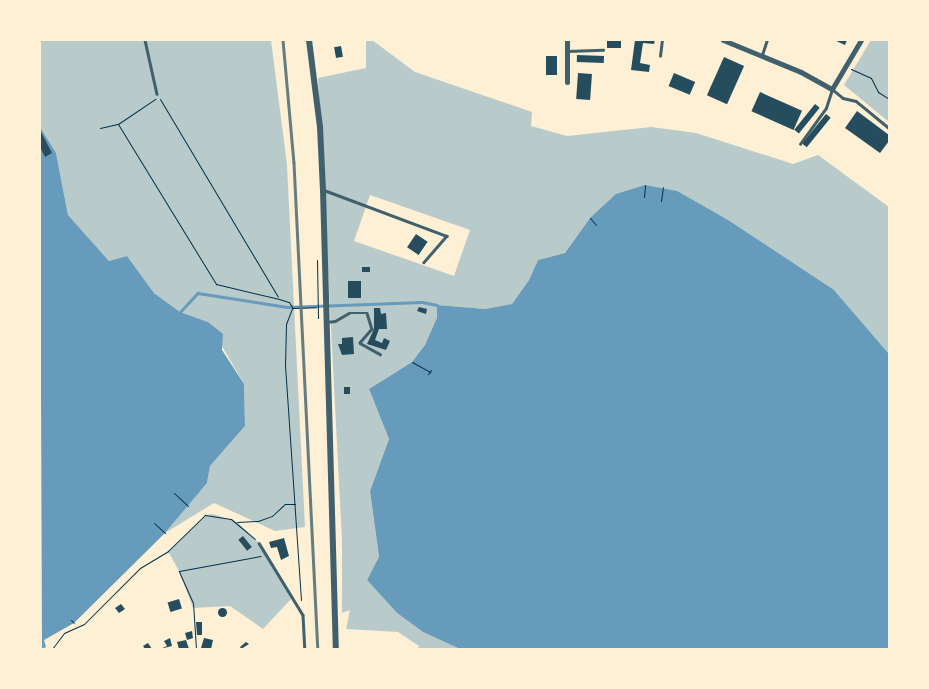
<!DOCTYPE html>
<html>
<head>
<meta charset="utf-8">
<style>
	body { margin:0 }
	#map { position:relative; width:929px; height:689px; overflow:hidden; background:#fdf0d5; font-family:"PT Sans Narrow",sans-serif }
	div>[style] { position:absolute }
	.green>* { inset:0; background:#b9caca }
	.water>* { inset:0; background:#669bbc }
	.stream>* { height:2.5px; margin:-1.25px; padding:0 1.25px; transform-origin:1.25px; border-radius:1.25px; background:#669bbc }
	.building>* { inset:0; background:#264d5e; transform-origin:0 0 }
	.round { border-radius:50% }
	.path>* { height:1px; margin:-0.5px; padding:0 0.5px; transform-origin:0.5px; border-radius:0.5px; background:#003049 }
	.service>* { height:2.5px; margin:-1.25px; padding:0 1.25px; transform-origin:1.25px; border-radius:1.25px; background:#3f606c }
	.minor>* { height:5px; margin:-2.5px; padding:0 2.5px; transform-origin:2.5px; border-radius:2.5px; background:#3f606c }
	.tertiary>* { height:6px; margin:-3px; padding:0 3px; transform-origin:3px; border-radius:3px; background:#3f606c }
	.rail>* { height:2.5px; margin:-1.25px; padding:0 1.25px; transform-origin:1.25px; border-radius:1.25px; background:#657d81 }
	span { translate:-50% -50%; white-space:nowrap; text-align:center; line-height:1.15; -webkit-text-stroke:4px #fdf0d5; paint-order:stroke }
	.frame { position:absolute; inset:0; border:41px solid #fdf0d5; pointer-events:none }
</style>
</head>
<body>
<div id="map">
	<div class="green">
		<div style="clip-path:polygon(40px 40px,271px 40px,287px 165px,305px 527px,275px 531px,214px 503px,165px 533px,207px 483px,210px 466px,245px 426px,244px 384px,208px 322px,180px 312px,154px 293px,127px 256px,109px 261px,68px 215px,56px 153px,40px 127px)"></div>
		<div style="clip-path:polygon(evenodd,366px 40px,372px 40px,415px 72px,532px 112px,531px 126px,567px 136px,651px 127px,696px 133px,793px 164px,818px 155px,889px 207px,889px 354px,834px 290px,590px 218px,565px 253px,538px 260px,529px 280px,512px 304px,485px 309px,437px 305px,438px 318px,425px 345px,412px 362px,369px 389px,389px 439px,370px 491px,379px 558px,367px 580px,397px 613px,423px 632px,460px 649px,418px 649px,419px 646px,398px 632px,346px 629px,350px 610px,342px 613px,342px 541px,318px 78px,366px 68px,366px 40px,370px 195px,470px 230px,454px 276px,354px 241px,370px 195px)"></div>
		<div style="clip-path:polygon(871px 40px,889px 40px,889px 122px,844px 85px)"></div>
		<div style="clip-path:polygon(213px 514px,237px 522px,259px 543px,292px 598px,263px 629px,230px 606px,193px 608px,179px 571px,168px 551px,205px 515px)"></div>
	</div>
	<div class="water">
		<div style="clip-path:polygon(40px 127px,56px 153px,68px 215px,109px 261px,127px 256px,154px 293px,180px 312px,208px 322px,223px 334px,222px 350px,244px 384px,245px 426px,210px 466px,207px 483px,165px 533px,74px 623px,44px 640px,46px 647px,42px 649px)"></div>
		<div style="clip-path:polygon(645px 185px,677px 191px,728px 220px,834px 290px,889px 354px,889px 649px,460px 649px,423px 632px,397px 613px,367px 580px,379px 557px,370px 491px,389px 439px,369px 389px,412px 362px,425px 345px,437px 318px,437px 305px,485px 309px,512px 304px,529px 280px,538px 260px,565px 253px,590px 218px,616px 194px)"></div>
	</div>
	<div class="stream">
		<div style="left:180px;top:312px;width:26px;rotate:-47deg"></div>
		<div style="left:198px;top:293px;width:90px;rotate:8.9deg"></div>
		<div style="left:287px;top:307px;width:135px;rotate:-2.1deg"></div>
		<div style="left:422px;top:302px;width:15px;rotate:11deg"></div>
	</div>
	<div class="building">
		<div style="left:607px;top:40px;width:14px;height:8px"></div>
		<div style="clip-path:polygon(635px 40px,655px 40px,654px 44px,643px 43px,640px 63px,650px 65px,649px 72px,631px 70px)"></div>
		<div style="clip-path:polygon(834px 40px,847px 40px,845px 45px)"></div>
		<div style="left:341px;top:46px;width:11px;height:7px;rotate:80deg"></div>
		<div style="left:577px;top:55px;width:27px;height:7px;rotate:2deg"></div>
		<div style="left:546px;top:56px;width:11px;height:19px"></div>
		<div style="left:724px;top:57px;width:22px;height:42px;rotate:24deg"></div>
		<div style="left:578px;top:73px;width:14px;height:26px;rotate:4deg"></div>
		<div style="left:674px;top:73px;width:23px;height:14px;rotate:23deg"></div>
		<div style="left:760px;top:92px;width:46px;height:21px;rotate:24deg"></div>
		<div style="left:815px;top:104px;width:6px;height:33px;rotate:39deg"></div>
		<div style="clip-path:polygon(857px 111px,889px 135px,889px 141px,880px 153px,845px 128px)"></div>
		<div style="left:826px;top:114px;width:6px;height:38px;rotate:39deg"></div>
		<div style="clip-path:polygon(40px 130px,52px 153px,45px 157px,40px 147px)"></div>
		<div style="left:416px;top:234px;width:14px;height:16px;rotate:34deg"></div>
		<div style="left:362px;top:267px;width:8px;height:5px"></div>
		<div style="left:348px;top:281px;width:13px;height:17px"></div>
		<div style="clip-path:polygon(419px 307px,427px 309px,426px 314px,417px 311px)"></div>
		<div style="clip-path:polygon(374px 308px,380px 308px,381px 314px,386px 313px,387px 329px,379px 329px,375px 340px,382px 343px,384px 338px,390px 341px,386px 350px,367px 344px,374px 329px)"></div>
		<div style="clip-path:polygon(353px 337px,354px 354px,342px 355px,338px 344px,342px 344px,342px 338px)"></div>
		<div style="left:344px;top:387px;width:6px;height:7px"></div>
		<div style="left:243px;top:536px;width:14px;height:6px;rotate:51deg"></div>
		<div style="clip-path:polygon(284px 538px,289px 556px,281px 560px,277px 547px,271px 548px,269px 542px)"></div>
		<div style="left:179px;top:599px;width:10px;height:12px;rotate:73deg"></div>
		<div style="clip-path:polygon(121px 604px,125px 609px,119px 613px,115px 608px)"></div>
		<div class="round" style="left:217.5px;top:607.5px;width:9px;height:9px"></div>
		<div style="clip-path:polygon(196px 622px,202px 622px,202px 635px,197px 635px)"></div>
		<div style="clip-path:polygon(192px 631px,193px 638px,187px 640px,185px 633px)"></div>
		<div style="clip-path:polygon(170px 638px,172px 646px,160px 649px,167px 646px,164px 641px)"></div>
		<div style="clip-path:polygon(204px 638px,213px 640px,211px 649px,201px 648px)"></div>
		<div style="clip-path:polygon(186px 640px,189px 649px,179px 649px,177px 642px)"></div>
		<div style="clip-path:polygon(246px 642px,249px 644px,241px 649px,240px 647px)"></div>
		<div style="clip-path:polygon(148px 643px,152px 649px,145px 649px,143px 646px)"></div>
	</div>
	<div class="path">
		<div style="left:851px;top:69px;width:22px;rotate:24deg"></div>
		<div style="left:871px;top:78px;width:16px;rotate:63deg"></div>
		<div style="left:878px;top:92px;width:13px;rotate:32deg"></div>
		<div style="left:160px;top:99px;width:230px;rotate:59.2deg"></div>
		<div style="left:118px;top:124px;width:188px;rotate:58.5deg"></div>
		<div style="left:216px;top:284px;width:65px;rotate:13.4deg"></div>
		<div style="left:279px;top:299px;width:10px;rotate:17deg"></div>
		<div style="left:289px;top:302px;width:6px;rotate:59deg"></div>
		<div style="left:100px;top:128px;width:18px;rotate:-13deg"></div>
		<div style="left:118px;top:124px;width:45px;rotate:-34deg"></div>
		<div style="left:644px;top:197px;width:12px;rotate:-85deg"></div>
		<div style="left:661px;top:201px;width:14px;rotate:-82deg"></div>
		<div style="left:590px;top:218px;width:9px;rotate:49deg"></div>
		<div style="left:317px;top:260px;width:58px;rotate:89deg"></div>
		<div style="left:412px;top:362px;width:21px;rotate:29deg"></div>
		<div style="left:428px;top:374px;width:5px;rotate:-53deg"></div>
		<div style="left:174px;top:493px;width:19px;rotate:43deg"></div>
		<div style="left:237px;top:522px;width:21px;rotate:-3deg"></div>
		<div style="left:258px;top:521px;width:15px;rotate:-20deg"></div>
		<div style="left:272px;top:516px;width:18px;rotate:-43deg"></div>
		<div style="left:285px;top:504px;width:10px"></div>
		<div style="left:154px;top:523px;width:15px;rotate:42deg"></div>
		<div style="left:301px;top:600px;width:235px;rotate:-93.9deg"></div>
		<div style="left:285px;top:366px;width:42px;rotate:-88.6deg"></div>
		<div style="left:286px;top:324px;width:17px;rotate:-69deg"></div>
		<div style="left:292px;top:308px;width:24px;rotate:-2deg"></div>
		<div style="left:71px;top:620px;width:4px;rotate:45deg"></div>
		<div style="left:40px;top:648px;width:1px;rotate:90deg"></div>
		<div style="left:52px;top:649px;width:20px;rotate:-53deg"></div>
		<div style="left:64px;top:633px;width:22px;rotate:-24deg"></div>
		<div style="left:84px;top:624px;width:79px;rotate:-45deg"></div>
		<div style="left:140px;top:568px;width:33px;rotate:-31deg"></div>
		<div style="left:168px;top:551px;width:52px;rotate:-44.2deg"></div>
		<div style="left:205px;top:515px;width:26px;rotate:9deg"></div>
		<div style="left:231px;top:519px;width:31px;rotate:40deg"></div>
		<div style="left:196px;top:649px;width:46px;rotate:-93.7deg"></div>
		<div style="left:193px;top:603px;width:35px;rotate:-114deg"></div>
		<div style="left:179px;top:571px;width:83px;rotate:-10.4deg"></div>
	</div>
	<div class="service">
		<div style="left:145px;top:40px;width:55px;rotate:77.5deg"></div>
		<div style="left:567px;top:51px;width:36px;rotate:-2deg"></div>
		<div style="left:762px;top:55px;width:16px;rotate:-72deg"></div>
		<div style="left:660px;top:56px;width:16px;rotate:-83deg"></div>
		<div style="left:800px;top:144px;width:44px;rotate:-54.2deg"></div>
		<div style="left:826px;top:108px;width:20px;rotate:-72deg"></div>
		<div style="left:832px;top:89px;width:14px;rotate:39deg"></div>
		<div style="left:843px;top:98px;width:13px;rotate:13deg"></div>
		<div style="left:856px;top:101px;width:43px;rotate:39.3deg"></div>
		<div style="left:324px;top:190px;width:131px;rotate:20.5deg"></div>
		<div style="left:447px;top:236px;width:35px;rotate:131deg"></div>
		<div style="left:326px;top:322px;width:9px;rotate:-6deg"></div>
		<div style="left:335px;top:321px;width:16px;rotate:-30deg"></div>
		<div style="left:349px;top:313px;width:18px"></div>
		<div style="left:367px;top:313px;width:17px;rotate:73deg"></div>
		<div style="left:372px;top:329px;width:18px;rotate:131deg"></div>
		<div style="left:360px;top:343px;width:23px;rotate:29deg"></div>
		<div style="left:259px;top:543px;width:84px;rotate:58.6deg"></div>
		<div style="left:303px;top:615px;width:34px;rotate:87deg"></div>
	</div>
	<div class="minor">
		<div style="left:567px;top:40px;width:42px;rotate:90deg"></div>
		<div style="left:723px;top:40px;width:84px;rotate:22.3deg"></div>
		<div style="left:801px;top:72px;width:35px;rotate:29deg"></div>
		<div style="left:832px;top:89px;width:57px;rotate:-59.4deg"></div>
	</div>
	<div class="tertiary">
		<div style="left:309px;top:40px;width:88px;rotate:82.8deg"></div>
		<div style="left:320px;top:127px;width:63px;rotate:87.3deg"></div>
		<div style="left:323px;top:190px;width:459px;rotate:88.4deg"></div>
	</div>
	<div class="rail">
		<div style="left:283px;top:40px;width:123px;rotate:84.9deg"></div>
		<div style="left:294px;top:163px;width:487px;rotate:87.2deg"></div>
	</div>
	<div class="frame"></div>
</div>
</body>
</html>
